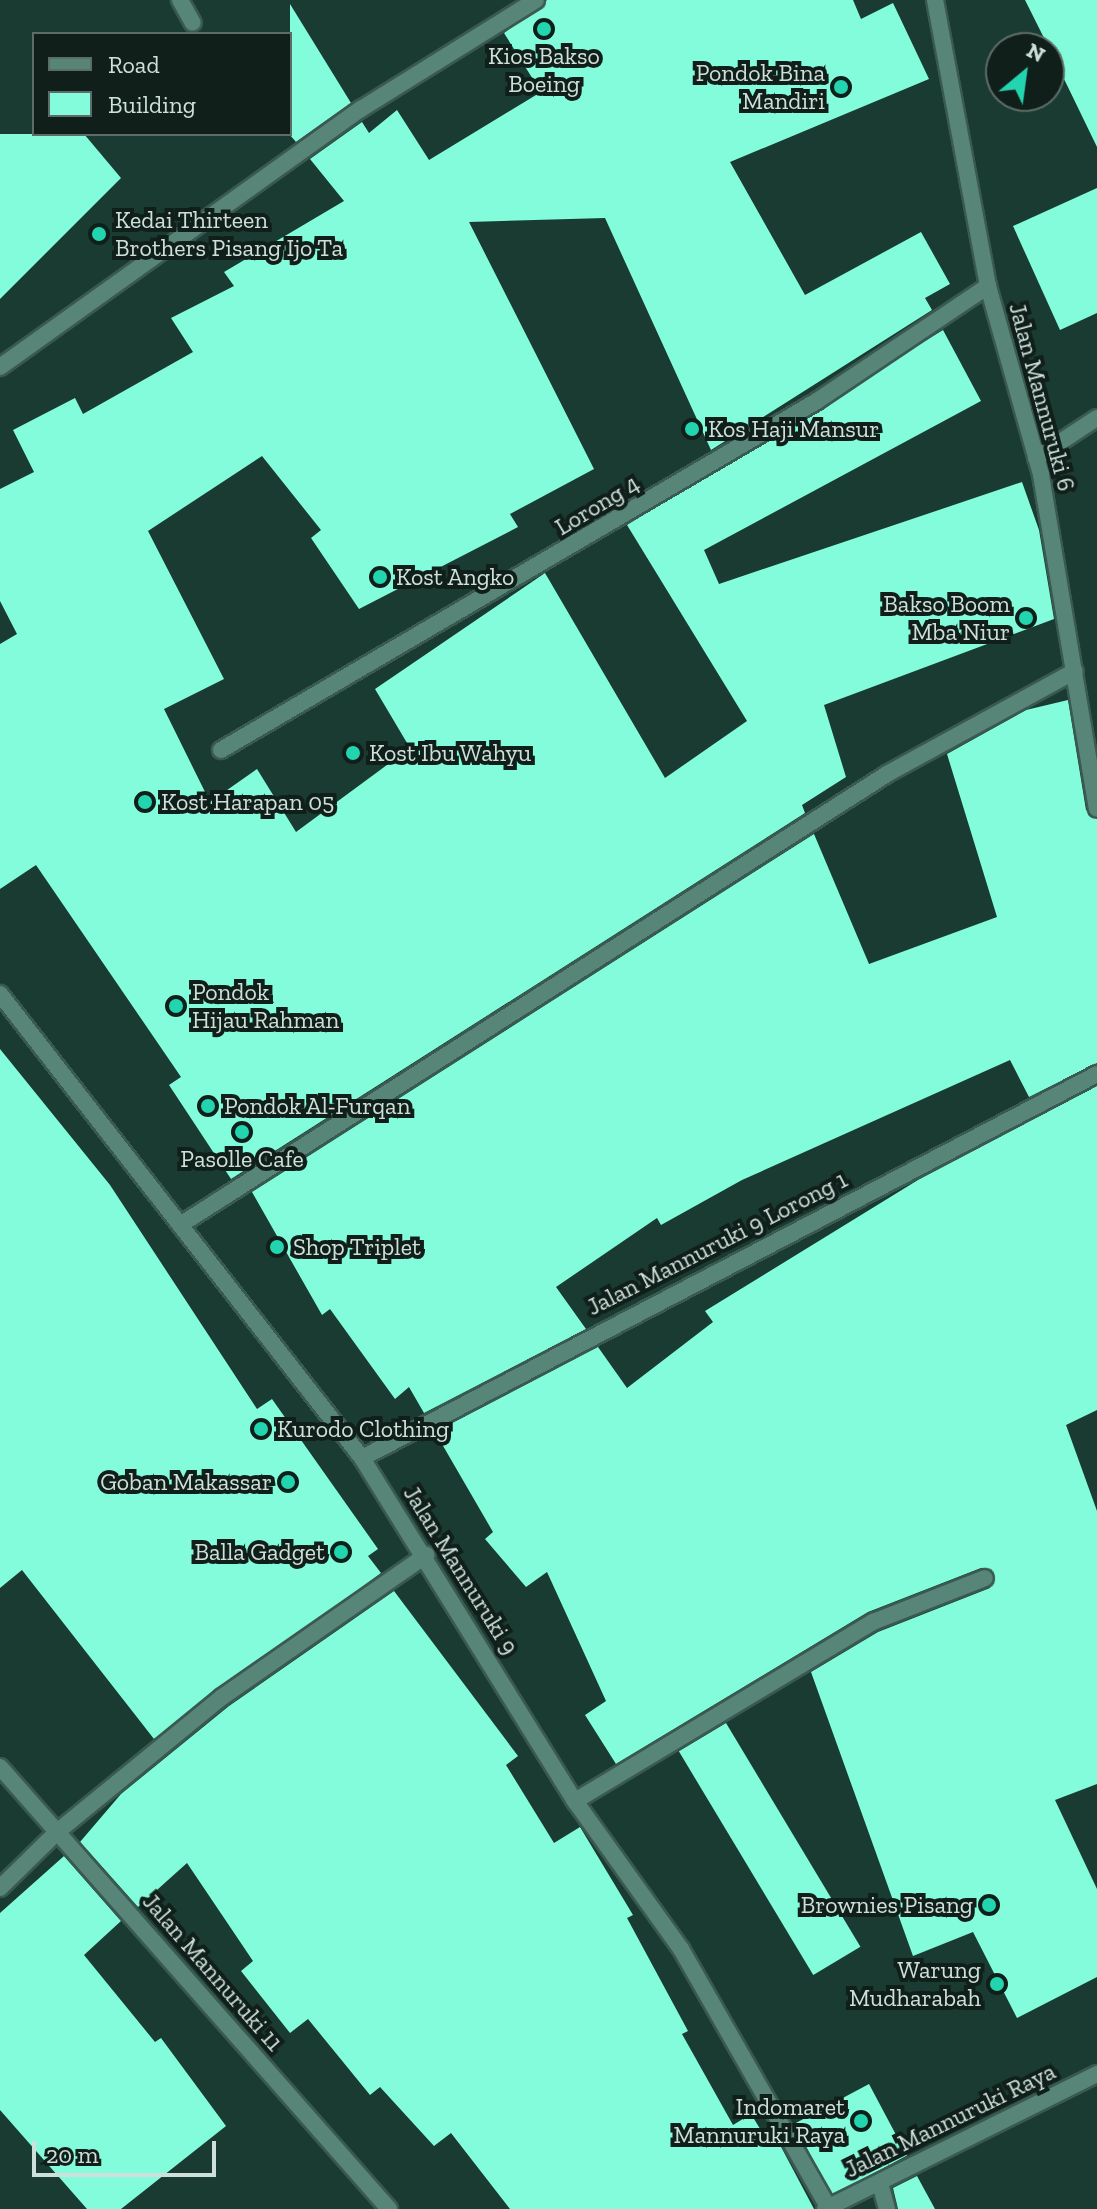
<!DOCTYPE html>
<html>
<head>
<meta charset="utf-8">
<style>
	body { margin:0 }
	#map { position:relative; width:1097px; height:2209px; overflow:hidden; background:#1a3b32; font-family:"Zilla Slab",serif }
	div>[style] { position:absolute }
	.building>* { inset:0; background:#83fcdb; transform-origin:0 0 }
	.roads { filter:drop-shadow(2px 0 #3a5950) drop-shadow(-2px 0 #3a5950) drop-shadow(0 2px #3a5950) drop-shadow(0 -2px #3a5950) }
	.minor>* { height:16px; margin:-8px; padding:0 8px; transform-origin:8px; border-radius:8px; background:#578577 }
	.tertiary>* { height:16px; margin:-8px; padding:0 8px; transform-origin:8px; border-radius:8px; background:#578577 }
	.dots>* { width:22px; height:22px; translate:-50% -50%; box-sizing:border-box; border:4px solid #111f1b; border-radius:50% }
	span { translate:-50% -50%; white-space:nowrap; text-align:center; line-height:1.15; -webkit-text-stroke:8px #111f1b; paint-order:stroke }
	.poi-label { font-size:24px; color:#cee0da }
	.right { translate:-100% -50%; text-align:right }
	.left { translate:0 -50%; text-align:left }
	.street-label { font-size:24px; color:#cee0da }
	.legend { position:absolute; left:32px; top:32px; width:260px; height:104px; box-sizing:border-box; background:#111f1b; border:2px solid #5d6c67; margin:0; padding:10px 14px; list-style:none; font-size:24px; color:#cee0da }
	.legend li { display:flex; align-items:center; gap:16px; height:40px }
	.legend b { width:40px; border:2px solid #5d6c67 }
	.north { position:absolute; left:985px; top:32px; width:80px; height:80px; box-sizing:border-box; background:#111f1b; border:2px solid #5d6c67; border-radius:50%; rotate:29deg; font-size:22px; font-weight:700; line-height:32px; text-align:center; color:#cee0da }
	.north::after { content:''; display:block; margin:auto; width:28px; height:36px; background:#22d5af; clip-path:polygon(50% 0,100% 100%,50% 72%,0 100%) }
	.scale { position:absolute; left:32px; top:2141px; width:184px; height:36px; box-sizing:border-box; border:4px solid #cee0da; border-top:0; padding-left:10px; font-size:24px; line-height:28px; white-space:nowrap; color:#cee0da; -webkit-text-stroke:6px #111f1b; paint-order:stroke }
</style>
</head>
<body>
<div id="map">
	<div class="building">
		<div style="clip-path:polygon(547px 0,853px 0,861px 19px,893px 3px,929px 79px,730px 162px,805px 295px,921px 232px,950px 284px,925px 298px,932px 310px,711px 450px,605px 218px,469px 222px,594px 469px,510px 514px,518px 527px,359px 609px,311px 538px,321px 530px,262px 456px,148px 531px,224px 679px,164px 709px,210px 802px,257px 769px,296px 832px,410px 748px,375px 689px,545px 573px,665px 778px,747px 721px,627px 525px,943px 330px,981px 401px,704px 550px,719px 584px,1022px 482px,1039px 530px,1054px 619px,824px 705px,846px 777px,802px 805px,805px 813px,231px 1179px,169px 1085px,181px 1077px,36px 865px,0 889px,0 644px,17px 634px,0 601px,0 489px,34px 472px,13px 430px,75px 398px,83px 414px,193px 352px,171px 318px,234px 286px,224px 272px,344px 201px,310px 159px,362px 122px,369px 133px,397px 110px,429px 160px,541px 92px,504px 33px)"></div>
		<div style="clip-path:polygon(1025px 0,1097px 0,1097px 147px,1049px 48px)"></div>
		<div style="clip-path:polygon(290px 4px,351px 103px,296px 142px,290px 135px)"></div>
		<div style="clip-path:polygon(0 134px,84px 134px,121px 178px,0 299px)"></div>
		<div style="clip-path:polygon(1097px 188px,1097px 313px,1060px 330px,1013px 226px)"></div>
		<div style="clip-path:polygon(1068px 700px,1086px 810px,1097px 819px,1097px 1063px,1029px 1097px,1010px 1060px,742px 1180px,661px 1225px,657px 1218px,556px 1287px,586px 1329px,424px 1413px,409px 1387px,395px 1399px,330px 1309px,322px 1315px,252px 1192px,814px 834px,869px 964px,997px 917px,947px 754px,1026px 710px)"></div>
		<div style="clip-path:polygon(0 1049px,110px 1185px,257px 1409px,272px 1399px,378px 1549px,368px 1556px,381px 1573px,154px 1739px,22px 1570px,0 1588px)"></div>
		<div style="clip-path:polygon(1097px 1086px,1097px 1410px,1066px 1425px,1097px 1511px,1097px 1784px,1055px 1800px,1097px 1889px,1097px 1977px,1017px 2018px,973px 1932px,913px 1956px,811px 1672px,878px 1632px,990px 1588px,992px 1570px,981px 1568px,868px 1612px,616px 1764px,585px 1715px,606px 1701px,547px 1572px,526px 1587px,485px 1539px,493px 1532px,435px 1432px,598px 1347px,627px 1388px,713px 1322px,705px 1311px,918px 1180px)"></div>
		<div style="clip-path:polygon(394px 1591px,518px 1756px,506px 1765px,554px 1843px,580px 1827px,633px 1915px,627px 1918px,688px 2031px,682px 2034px,733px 2125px,751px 2114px,762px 2132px,771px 2128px,814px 2209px,510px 2209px,451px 2133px,434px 2146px,380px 2087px,370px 2095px,308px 2019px,290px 2033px,241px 1971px,253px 1961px,187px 1863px,138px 1907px,80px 1842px,121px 1794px,229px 1706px)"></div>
		<div style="left:726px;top:1723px;width:261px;height:55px;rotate:59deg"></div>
		<div style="clip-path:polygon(64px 1856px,121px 1921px,84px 1955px,155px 2042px,161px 2038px,226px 2126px,121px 2209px,87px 2209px,0 2110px,0 1913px)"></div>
		<div style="left:869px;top:2084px;width:81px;height:85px;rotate:62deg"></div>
		<div style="clip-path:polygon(917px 2176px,935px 2209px,898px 2209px,893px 2188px)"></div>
	</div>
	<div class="roads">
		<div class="minor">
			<div style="left:180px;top:0;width:26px;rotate:61deg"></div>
			<div style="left:935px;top:0;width:291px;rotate:79.5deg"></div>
			<div style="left:988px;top:286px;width:196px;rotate:74.3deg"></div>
			<div style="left:1041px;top:475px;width:338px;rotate:80.5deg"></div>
			<div style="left:0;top:367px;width:444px;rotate:-35.6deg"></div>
			<div style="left:361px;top:109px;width:206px;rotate:-31.9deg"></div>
			<div style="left:1036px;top:458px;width:73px;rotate:-33.3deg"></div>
			<div style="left:221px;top:750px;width:691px;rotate:-30.35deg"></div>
			<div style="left:817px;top:401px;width:206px;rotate:-33.9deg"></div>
			<div style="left:0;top:994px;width:589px;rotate:52.04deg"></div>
			<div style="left:362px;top:1458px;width:404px;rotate:58.2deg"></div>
			<div style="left:575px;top:1801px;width:182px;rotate:54.4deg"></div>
			<div style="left:681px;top:1949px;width:297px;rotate:60.3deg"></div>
			<div style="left:180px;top:1225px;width:839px;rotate:-32.53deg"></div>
			<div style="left:887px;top:774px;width:214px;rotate:-28.7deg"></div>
			<div style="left:362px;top:1458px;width:829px;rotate:-27.58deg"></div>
			<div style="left:0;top:1767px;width:589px;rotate:48.65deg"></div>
			<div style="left:575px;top:1801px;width:348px;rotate:-31deg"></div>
			<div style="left:873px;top:1622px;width:120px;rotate:-21.4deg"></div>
			<div style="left:0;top:1888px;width:80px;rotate:-44.5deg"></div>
			<div style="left:57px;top:1832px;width:213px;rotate:-39.3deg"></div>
			<div style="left:222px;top:1697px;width:249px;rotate:-34.8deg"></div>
			<div style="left:880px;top:2183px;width:27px;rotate:75deg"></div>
		</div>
		<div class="tertiary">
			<div style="left:825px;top:2209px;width:304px;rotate:-26.4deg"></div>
		</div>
	</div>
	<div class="dots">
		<div style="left:544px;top:29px;background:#22d5af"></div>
		<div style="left:841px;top:87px;background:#22d5af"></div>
		<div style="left:99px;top:234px;background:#22d5af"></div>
		<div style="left:692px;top:429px;background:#22d5af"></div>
		<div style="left:380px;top:577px;background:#22d5af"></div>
		<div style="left:1026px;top:618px;background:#22d5af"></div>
		<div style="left:353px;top:753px;background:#22d5af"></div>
		<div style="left:145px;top:802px;background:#22d5af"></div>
		<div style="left:176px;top:1006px;background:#22d5af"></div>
		<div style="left:208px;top:1106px;background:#22d5af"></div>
		<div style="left:242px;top:1132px;background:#22d5af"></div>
		<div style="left:277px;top:1247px;background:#22d5af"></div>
		<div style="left:261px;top:1429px;background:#22d5af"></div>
		<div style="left:288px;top:1482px;background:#22d5af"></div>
		<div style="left:341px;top:1552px;background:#22d5af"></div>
		<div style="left:989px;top:1905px;background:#22d5af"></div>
		<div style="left:997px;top:1984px;background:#22d5af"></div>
		<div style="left:861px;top:2121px;background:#22d5af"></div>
	</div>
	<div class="poi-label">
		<span style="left:544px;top:70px">Kios Bakso<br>Boeing</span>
		<span class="right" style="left:825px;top:87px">Pondok Bina<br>Mandiri</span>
		<span class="left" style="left:115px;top:234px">Kedai Thirteen<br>Brothers Pisang Ijo Ta</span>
		<span class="left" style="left:708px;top:429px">Kos Haji Mansur</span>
		<span class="left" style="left:396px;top:577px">Kost Angko</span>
		<span class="right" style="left:1010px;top:618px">Bakso Boom<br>Mba Niur</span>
		<span class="left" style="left:369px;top:753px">Kost Ibu Wahyu</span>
		<span class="left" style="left:161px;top:802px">Kost Harapan 05</span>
		<span class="left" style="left:192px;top:1006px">Pondok<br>Hijau Rahman</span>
		<span class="left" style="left:224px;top:1106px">Pondok Al-Furqan</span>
		<span style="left:242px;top:1159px">Pasolle Cafe</span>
		<span class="left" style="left:293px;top:1247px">Shop Triplet</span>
		<span class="left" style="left:277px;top:1429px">Kurodo Clothing</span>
		<span class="right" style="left:272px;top:1482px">Goban Makassar</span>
		<span class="right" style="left:325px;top:1552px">Balla Gadget</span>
		<span class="right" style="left:973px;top:1905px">Brownies Pisang</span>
		<span class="right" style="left:981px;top:1984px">Warung<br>Mudharabah</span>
		<span class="right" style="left:845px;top:2121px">Indomaret<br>Mannuruki Raya</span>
	</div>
	<div class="street-label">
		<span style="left:1042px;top:397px;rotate:75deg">Jalan Mannuruki 6</span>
		<span style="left:597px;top:505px;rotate:-31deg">Lorong 4</span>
		<span style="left:717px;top:1243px;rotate:-27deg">Jalan Mannuruki 9 Lorong 1</span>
		<span style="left:461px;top:1570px;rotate:58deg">Jalan Mannuruki 9</span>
		<span style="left:213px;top:1972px;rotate:49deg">Jalan Mannuruki 11</span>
		<span style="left:950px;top:2120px;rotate:-26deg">Jalan Mannuruki Raya</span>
	</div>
	<ul class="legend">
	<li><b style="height:10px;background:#578577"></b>Road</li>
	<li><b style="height:22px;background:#83fcdb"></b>Building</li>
	</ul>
	<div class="north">N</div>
	<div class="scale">20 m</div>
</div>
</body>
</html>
